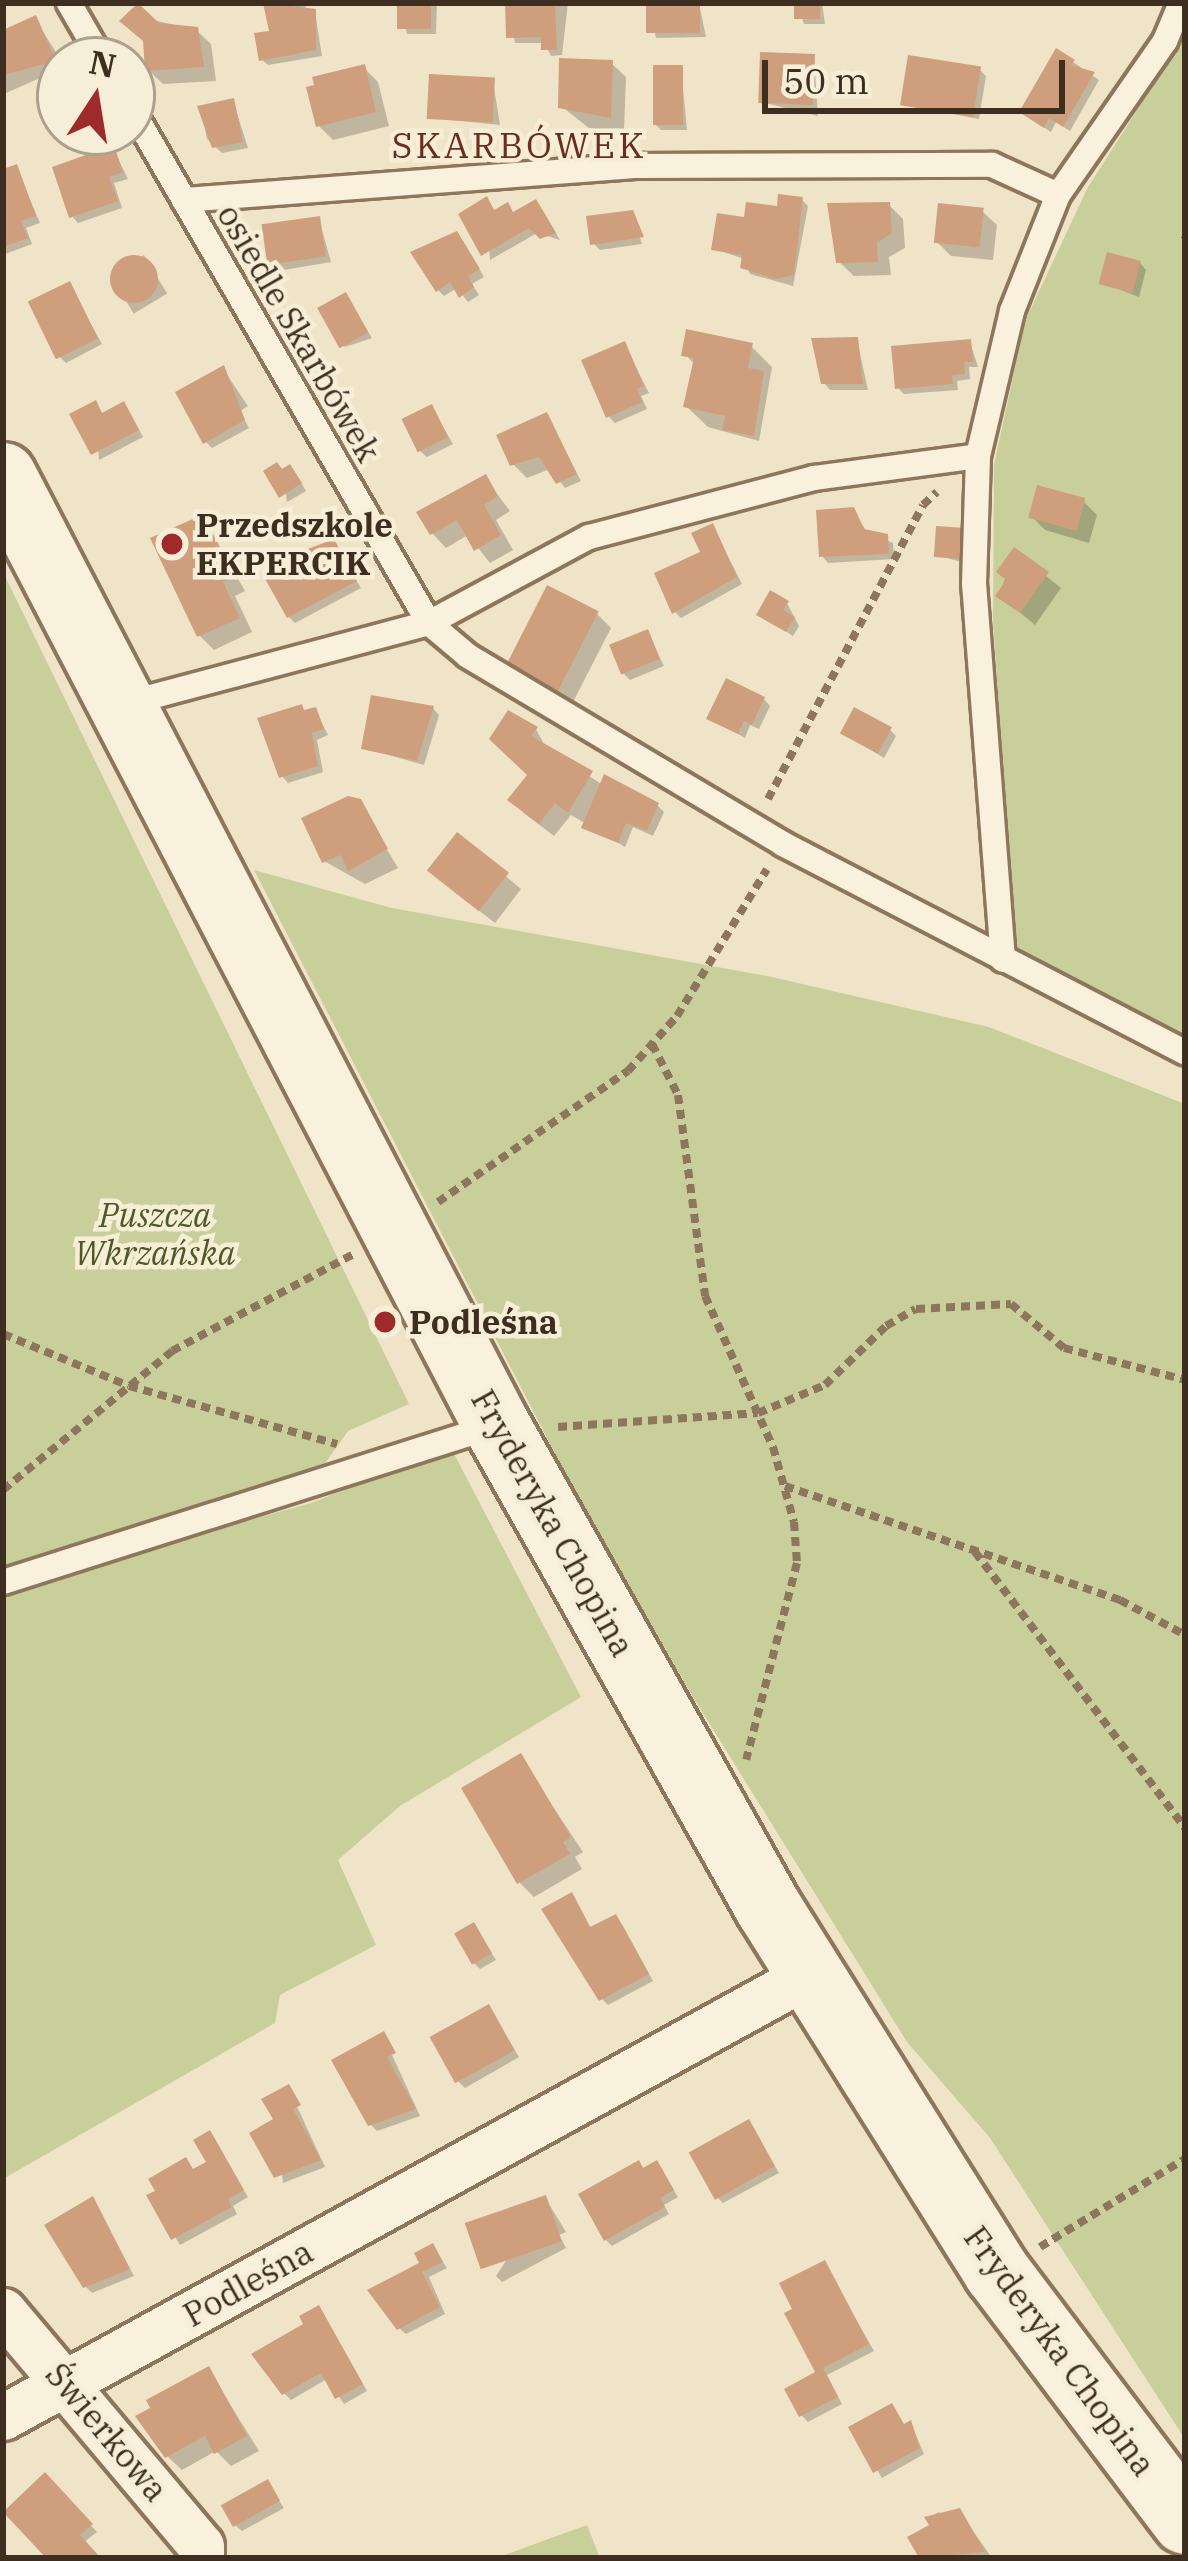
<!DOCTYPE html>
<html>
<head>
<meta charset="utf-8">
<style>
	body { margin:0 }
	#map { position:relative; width:1188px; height:2561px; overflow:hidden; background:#f0e4c8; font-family:"IBM Plex Serif",serif }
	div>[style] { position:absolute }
	.green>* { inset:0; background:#c9cf9b }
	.shadow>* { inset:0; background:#0003; transform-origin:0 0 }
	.building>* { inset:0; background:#cf9f7d; transform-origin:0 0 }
	.round { border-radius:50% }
	.path>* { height:8px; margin-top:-4px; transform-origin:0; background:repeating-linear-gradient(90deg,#8d765c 0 9px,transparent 0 15px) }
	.roads { filter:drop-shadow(3px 0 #8d765c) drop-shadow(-3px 0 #8d765c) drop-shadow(0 3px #8d765c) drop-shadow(0 -3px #8d765c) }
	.lane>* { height:24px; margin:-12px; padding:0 12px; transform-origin:12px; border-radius:12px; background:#faf1dc }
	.street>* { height:45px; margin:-22.5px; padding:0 22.5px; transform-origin:22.5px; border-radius:22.5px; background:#faf1dc }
	.secondary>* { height:66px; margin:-33px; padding:0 33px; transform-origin:33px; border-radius:33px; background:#faf1dc }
	.dots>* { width:33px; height:33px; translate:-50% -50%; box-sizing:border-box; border:6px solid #f7eed8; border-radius:50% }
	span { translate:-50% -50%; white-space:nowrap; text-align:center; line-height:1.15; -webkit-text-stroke:9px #f7eed8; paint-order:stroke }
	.street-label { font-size:33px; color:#3d2e20 }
	.poi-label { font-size:33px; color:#3d2e20; font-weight:700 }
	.left { translate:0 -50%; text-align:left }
	.park-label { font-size:33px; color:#4d5a26; font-style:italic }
	.neighbourhood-label { font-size:36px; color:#6b2e1e; letter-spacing:3px }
	.frame { position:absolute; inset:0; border:6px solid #3d2e20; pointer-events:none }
	.north { position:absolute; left:36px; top:36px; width:120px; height:120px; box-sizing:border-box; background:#f7eed8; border:3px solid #ada18e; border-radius:50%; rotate:12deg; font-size:33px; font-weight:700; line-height:48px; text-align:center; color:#3d2e20 }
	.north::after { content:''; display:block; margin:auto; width:42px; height:54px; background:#9e2a2b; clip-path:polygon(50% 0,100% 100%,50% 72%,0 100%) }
	.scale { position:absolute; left:762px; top:60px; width:303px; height:54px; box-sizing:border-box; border:6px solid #3d2e20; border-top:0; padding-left:15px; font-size:36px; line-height:42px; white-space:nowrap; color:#3d2e20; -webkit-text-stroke:9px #f7eed8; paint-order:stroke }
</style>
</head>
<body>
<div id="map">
	<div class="green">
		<div style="clip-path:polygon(1185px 35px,1185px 1036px,1015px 952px,993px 620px,994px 465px,1025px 321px,1088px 187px)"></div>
		<div style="clip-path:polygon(3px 572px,409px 1404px,348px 1431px,321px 1469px,130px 1553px,311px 1503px,451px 1448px,581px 1697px,400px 1806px,338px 1860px,376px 1945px,280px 1995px,275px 2023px,3px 2179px)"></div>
		<div style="clip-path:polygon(254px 870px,392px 908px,772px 977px,989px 1027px,1185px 1104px,1185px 2439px,990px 2138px,907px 2042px,696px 1702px,579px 1500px)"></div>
		<div style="clip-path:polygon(587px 2525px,600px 2558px,496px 2558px)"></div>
	</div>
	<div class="shadow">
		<div style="clip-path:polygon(266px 3px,305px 3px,307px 14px,315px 12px,322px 56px,268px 65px,261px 59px,272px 33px)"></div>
		<div style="clip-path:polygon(400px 3px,437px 3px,436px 34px,407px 34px)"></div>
		<div style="clip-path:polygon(508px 3px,568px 3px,562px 55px,551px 56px,544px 43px,515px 43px)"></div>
		<div style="clip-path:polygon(649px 3px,699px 3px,706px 37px,656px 38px)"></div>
		<div style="clip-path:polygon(797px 3px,822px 3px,825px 24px,804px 24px)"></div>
		<div style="clip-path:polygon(35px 19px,61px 60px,60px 79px,47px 75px,6px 93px,3px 33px)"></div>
		<div style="clip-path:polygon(153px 20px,196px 30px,211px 44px,216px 81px,163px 84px,148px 70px)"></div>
		<div style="clip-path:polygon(814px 57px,818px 116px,761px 102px)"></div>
		<div style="clip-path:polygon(1073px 62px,1099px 80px,1070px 131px,1056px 122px,1051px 132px,1029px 118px)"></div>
		<div style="clip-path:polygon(611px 63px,626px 77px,624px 130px,590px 129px,561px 106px)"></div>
		<div style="clip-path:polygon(364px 68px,378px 82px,389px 126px,333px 140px,319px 126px)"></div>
		<div style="clip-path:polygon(681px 68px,687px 130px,661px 130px,655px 124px)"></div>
		<div style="clip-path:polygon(980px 70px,986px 76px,979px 119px,900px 104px)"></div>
		<div style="clip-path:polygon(493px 81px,500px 125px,431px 118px)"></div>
		<div style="clip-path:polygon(233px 101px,248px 148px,222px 153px,207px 139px,201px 108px)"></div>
		<div style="clip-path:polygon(113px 149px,128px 179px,114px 183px,122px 208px,78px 223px,72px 216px)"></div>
		<div style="clip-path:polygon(16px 167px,40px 223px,26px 228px,32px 244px,3px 255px,3px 188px)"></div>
		<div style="clip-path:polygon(486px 200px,496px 212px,507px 205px,514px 214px,542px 209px,560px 240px,537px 233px,490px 260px)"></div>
		<div style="clip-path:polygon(802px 200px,808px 206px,793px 286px,750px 274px,744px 259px,715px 249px,746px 220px)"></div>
		<div style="clip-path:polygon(889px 205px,903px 219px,905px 248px,889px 257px,891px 275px,854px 276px,839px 262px)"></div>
		<div style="clip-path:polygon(982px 211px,997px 225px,993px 260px,951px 256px,936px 241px)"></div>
		<div style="clip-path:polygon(632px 213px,642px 244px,600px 250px,593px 243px)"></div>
		<div style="clip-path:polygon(319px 219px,331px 262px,278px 271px,271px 264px)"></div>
		<div style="clip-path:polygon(463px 241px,484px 277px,472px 284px,479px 295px,468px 302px,457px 288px,444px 296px,438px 290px)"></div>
		<div style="left:144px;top:255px;width:45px;height:39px;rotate:59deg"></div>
		<div style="clip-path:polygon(1140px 263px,1146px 270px,1139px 297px,1102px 283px)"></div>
		<div style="clip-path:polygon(69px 285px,102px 344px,66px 363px,60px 357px)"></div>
		<div style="clip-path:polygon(346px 296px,372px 338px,345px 347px,339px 341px)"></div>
		<div style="clip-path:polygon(857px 340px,868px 390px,830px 390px,824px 383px)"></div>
		<div style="clip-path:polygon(970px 342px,978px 367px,969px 367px,970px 379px,957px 381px,958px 390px,904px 394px,898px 388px)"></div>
		<div style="clip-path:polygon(624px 344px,649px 393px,641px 396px,647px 409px,615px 423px,608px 416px)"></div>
		<div style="clip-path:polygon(751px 346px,772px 367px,759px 441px,708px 427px,686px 406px,695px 365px,685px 354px)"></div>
		<div style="clip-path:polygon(223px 369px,248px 406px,240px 411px,249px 428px,212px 448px,206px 442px)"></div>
		<div style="clip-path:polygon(95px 404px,104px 415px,129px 411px,143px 437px,99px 460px)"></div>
		<div style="clip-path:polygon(432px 408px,453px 444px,427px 457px,420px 451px)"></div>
		<div style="clip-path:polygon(546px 415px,581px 481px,565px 488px,550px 469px,527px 478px,513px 464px)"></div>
		<div style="clip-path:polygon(283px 472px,296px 474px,306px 491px,287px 502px)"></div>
		<div style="clip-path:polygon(485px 478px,510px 511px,496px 520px,513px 550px,490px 563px,468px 535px,446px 548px,432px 533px)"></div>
		<div style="clip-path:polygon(1083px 501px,1097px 515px,1089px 543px,1045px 530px,1031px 516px)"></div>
		<div style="clip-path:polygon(853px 510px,867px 532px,893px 543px,894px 559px,828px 563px,822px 556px)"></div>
		<div style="clip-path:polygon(203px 517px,245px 591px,235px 596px,252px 632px,214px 650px,200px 636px,155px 536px)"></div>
		<div style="clip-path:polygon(713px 527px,742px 584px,681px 618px,675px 612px)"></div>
		<div style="clip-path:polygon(939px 529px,970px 564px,938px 556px)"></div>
		<div style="clip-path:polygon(333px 543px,361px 588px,295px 623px,289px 617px)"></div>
		<div style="clip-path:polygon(1015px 551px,1061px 588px,1035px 625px,999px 595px)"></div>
		<div style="clip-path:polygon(787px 603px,799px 626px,793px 636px,759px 614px)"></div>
		<div style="clip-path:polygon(597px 614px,611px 628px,572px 704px,514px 667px)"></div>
		<div style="clip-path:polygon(647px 633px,664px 666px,630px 680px,623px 673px)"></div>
		<div style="clip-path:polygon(764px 699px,770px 706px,759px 729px,750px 725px,745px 738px,710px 718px)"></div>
		<div style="clip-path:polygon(433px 708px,439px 715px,424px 765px,364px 748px)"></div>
		<div style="clip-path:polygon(315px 710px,328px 735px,317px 740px,323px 772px,288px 783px,282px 776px)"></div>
		<div style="clip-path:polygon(536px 729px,546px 748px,603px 785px,657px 805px,664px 812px,653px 836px,633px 827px,625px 847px,571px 815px,554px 836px,525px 814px,511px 800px,531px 775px,493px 738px)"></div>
		<div style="clip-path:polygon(890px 730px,896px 736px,884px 758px,843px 733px)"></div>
		<div style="clip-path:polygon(359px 802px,398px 868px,365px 884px,324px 861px)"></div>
		<div style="clip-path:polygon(458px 836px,521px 889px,495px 923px,446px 885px)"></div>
		<div style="clip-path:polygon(520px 1757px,583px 1852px,575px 1857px,582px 1869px,534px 1897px,519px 1882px)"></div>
		<div style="clip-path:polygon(577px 1903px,592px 1930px,615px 1917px,622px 1924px,653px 1981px,608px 2005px,602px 1999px)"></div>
		<div style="clip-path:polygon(474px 1926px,496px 1960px,480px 1969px,474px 1963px)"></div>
		<div style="clip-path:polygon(489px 2007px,519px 2057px,465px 2088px,458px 2081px)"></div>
		<div style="clip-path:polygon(383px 2035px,420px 2116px,377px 2131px,370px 2124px)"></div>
		<div style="clip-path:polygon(288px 2087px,325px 2167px,283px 2183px,277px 2121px)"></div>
		<div style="clip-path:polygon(748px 2122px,779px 2173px,723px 2203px,717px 2197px)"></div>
		<div style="clip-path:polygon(210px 2134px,248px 2197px,233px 2206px,237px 2214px,180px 2245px,150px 2196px,210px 2164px)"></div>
		<div style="clip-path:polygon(657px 2164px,678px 2197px,664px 2205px,669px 2214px,612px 2246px,606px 2240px,645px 2170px)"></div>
		<div style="clip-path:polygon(93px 2199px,134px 2276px,92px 2293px,85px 2286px)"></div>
		<div style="clip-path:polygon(546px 2199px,566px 2232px,559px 2235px,566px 2248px,502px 2282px,496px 2276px)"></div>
		<div style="clip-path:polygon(433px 2247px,447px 2268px,429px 2277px,445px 2314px,406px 2334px,399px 2328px)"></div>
		<div style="clip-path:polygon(824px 2263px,874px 2351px,827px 2375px,842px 2404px,808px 2422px,801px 2415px,820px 2373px)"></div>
		<div style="clip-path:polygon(324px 2315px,367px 2391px,344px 2404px,327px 2379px,291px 2400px,284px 2393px,307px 2325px)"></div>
		<div style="clip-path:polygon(209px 2370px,259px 2451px,231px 2466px,216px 2451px,182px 2470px,167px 2456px)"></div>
		<div style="clip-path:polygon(911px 2424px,924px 2454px,882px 2478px,852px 2428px)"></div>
		<div style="clip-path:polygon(45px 2476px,97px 2532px,83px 2543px,97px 2558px,50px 2558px)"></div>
		<div style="clip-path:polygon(267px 2483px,284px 2508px,242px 2531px,235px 2525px)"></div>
		<div style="clip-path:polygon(939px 2512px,945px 2519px,960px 2512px,992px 2558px,922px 2558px,911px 2538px,933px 2526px,928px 2518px)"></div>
	</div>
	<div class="building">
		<div style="clip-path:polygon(138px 3px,159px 23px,198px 27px,204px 67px,145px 71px,143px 41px,119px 21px)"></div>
		<div style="clip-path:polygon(263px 3px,316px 9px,316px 50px,259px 61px,254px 33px,269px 31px)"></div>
		<div style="left:397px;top:3px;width:34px;height:26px"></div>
		<div style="clip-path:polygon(505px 3px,555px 3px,557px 50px,541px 50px,541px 37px,506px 38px)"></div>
		<div style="left:646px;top:3px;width:54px;height:30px"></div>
		<div style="left:794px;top:3px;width:26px;height:16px"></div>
		<div style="clip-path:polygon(36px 15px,56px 61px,3px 75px,3px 30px)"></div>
		<div style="clip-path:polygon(1056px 48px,1075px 60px,1071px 65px,1095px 72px,1063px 127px,1049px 118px,1044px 128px,1019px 112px)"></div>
		<div style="left:760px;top:52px;width:55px;height:51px;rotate:2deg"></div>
		<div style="left:908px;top:55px;width:74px;height:51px;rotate:9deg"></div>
		<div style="clip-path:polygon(559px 58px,613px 60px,611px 118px,558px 108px)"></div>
		<div style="clip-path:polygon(365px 64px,376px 112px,316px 127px,306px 87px,314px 85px,312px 77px)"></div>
		<div style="left:653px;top:65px;width:30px;height:60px"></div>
		<div style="left:429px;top:74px;width:66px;height:45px;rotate:3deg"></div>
		<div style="clip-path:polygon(234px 98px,243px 142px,212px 148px,197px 106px)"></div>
		<div style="clip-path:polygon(114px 145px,123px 172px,109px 177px,118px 201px,69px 218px,52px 167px)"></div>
		<div style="clip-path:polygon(17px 164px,36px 216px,21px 221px,28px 238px,3px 247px,3px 169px)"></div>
		<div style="clip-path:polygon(778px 194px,803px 197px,794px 275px,776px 279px,740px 268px,742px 255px,711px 250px,717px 213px,744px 217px,746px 202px,777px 206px)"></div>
		<div style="clip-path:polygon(487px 196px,494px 210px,508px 202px,513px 212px,536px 199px,556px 233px,540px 239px,529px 228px,481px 256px,458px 214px)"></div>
		<div style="clip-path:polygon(890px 202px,892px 233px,877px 243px,878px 262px,836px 263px,827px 203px)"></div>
		<div style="left:938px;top:203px;width:46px;height:40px;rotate:6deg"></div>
		<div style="clip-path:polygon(633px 210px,644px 237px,590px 245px,586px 216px)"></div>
		<div style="left:320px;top:216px;width:41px;height:59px;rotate:82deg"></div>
		<div style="clip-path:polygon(457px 231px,480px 269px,468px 276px,474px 287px,459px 298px,450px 282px,436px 292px,410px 252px)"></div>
		<div style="left:1107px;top:252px;width:35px;height:33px;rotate:15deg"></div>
		<div class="round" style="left:110px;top:255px;width:48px;height:48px"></div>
		<div style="left:70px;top:281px;width:64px;height:47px;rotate:64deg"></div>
		<div style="left:346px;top:292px;width:46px;height:33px;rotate:61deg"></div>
		<div style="clip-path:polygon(686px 329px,753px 343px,748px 368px,764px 371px,754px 436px,722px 430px,725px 416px,683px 407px,694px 358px,681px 356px)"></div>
		<div style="clip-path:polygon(858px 337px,863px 384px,821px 384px,811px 338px)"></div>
		<div style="clip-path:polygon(971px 339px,973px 362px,964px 362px,965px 374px,952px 375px,953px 384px,895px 389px,891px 346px)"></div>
		<div style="clip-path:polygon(625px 341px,644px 386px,637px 389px,642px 402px,606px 418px,581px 360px)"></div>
		<div style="clip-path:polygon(224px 365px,245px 420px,203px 444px,175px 392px)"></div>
		<div style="clip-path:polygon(96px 400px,102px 413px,124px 401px,139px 430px,91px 455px,69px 414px)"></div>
		<div style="left:432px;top:404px;width:37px;height:34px;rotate:64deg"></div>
		<div style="clip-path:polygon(547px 412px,577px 474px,556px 484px,539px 457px,510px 466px,496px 435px)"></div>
		<div style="clip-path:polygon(277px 462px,282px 469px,290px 464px,302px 483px,279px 498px,263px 471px)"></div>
		<div style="clip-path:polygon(486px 474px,498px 496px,484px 505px,501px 535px,474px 551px,457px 520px,430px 535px,416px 512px)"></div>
		<div style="left:1037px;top:485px;width:50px;height:34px;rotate:15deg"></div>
		<div style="clip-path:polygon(854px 507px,864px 529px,888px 534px,889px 554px,819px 557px,816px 510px)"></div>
		<div style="clip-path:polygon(204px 514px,219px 547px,210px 551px,215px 562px,225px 558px,233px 577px,223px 582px,240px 618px,197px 637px,150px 538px)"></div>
		<div style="clip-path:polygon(713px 523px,737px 577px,672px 614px,654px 573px,700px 552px,691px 533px)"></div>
		<div style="left:936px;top:526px;width:30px;height:31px;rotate:4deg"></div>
		<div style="clip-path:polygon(334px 539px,357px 581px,287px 618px,264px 577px,290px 563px,287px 557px)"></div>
		<div style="clip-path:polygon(1014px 547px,1049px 572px,1020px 613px,995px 596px,1006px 580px,996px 572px)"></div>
		<div style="left:547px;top:585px;width:58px;height:90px;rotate:27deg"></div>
		<div style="clip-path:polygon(770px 590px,789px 601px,783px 610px,795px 617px,786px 632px,756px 615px)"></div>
		<div style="left:648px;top:629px;width:32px;height:42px;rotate:68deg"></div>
		<div style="clip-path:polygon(726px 678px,765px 697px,752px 725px,744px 721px,738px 734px,706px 719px)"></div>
		<div style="clip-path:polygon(371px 695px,434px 706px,417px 761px,361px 749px)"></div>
		<div style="clip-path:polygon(302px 704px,304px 710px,316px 707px,324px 729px,312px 733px,318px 766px,279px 778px,257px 718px)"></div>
		<div style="left:854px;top:707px;width:43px;height:30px;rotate:28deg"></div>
		<div style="clip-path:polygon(508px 710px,538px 727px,531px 736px,593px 771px,568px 813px,555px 803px,539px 824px,507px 800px,527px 775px,489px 739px)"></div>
		<div style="clip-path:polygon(604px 774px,659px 803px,647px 831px,626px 823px,618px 843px,581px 828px)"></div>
		<div style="clip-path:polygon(348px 796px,361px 799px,388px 849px,348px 871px,341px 855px,322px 863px,301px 818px)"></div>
		<div style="left:457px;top:832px;width:66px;height:49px;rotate:38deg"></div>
		<div style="clip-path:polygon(521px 1753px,571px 1837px,563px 1842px,570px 1854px,517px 1884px,461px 1788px)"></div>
		<div style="clip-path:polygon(572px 1892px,590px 1927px,616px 1914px,649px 1974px,599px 2001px,541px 1909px)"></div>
		<div style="left:474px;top:1922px;width:36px;height:23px;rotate:60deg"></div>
		<div style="left:489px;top:2004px;width:53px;height:68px;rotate:61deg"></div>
		<div style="clip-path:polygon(384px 2031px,396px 2053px,387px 2057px,416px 2109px,368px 2126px,331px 2060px)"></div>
		<div style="clip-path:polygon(289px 2084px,301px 2105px,293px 2109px,321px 2160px,274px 2178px,249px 2133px,273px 2119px,261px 2099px)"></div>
		<div style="left:749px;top:2119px;width:54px;height:69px;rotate:61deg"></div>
		<div style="clip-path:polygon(210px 2130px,244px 2190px,228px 2199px,232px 2207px,171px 2240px,146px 2195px,155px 2191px,148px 2179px,186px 2157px,193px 2169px,206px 2162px,193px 2140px)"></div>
		<div style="clip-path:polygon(639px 2160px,643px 2168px,657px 2160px,674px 2190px,660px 2198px,665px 2207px,604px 2241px,578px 2194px)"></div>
		<div style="left:546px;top:2195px;width:49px;height:86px;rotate:71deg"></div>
		<div style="clip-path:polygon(93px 2196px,130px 2269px,83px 2288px,44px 2225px)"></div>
		<div style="clip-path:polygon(433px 2243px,443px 2262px,422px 2272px,440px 2307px,397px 2330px,367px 2290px,419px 2263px,414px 2253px)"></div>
		<div style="clip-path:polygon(825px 2260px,869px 2344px,823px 2368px,838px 2397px,799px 2417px,784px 2389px,815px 2372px,784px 2313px,792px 2309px,779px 2283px)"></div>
		<div style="clip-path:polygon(319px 2305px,363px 2384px,335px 2399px,321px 2373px,282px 2395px,251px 2354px,303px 2324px,299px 2316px)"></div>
		<div style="clip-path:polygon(209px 2366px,247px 2436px,214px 2454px,205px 2436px,165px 2458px,135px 2416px,150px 2408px,146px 2400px)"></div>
		<div style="clip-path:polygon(892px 2403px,904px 2424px,911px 2420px,920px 2448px,873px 2473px,848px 2427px)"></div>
		<div style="clip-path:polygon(45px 2472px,93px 2524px,80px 2535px,101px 2558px,46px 2558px,3px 2512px)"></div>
		<div style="left:268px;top:2479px;width:25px;height:54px;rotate:61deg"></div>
		<div style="clip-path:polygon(960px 2508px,985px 2552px,919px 2558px,907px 2537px,929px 2525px,924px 2517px)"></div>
	</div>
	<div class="path">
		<div style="left:1185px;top:237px;width:1px;rotate:90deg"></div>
		<div style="left:768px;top:799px;width:332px;rotate:-62.2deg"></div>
		<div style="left:923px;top:505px;width:19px;rotate:-43deg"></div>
		<div style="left:652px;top:1044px;width:57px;rotate:63deg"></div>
		<div style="left:678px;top:1095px;width:203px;rotate:82.3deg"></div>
		<div style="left:705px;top:1296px;width:166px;rotate:65.8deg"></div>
		<div style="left:773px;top:1447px;width:78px;rotate:74.4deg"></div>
		<div style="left:794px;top:1522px;width:41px;rotate:85.8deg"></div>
		<div style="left:797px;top:1563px;width:203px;rotate:104.5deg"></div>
		<div style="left:438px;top:1202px;width:231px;rotate:-34.6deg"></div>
		<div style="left:628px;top:1071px;width:74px;rotate:-48.3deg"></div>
		<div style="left:677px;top:1016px;width:172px;rotate:-58.5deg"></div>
		<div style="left:3px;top:1334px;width:136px;rotate:22.4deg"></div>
		<div style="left:129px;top:1386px;width:216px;rotate:15.6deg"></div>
		<div style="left:558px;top:1427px;width:200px;rotate:-4deg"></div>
		<div style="left:758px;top:1413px;width:73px;rotate:-22.7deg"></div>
		<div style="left:825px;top:1385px;width:85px;rotate:-44deg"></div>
		<div style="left:886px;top:1326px;width:34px;rotate:-30deg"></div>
		<div style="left:916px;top:1309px;width:95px;rotate:-3deg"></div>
		<div style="left:1011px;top:1304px;width:69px;rotate:39.7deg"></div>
		<div style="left:1064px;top:1348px;width:125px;rotate:14.8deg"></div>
		<div style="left:785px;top:1486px;width:354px;rotate:18.8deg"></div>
		<div style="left:1120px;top:1600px;width:74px;rotate:28.3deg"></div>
		<div style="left:3px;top:1490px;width:219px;rotate:-39.4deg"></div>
		<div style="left:172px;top:1351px;width:206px;rotate:-28.1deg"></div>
		<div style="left:975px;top:1552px;width:347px;rotate:52.7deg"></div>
		<div style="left:1040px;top:2247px;width:170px;rotate:-31.3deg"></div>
	</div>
	<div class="roads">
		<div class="lane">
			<div style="left:69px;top:3px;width:66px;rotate:59.9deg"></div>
			<div style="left:132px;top:110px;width:593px;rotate:59.93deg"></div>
			<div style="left:429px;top:623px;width:51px;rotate:40.2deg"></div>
			<div style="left:468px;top:656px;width:367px;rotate:30.8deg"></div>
			<div style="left:783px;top:844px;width:453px;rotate:27.4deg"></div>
			<div style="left:184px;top:200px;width:457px;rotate:-4.3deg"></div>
			<div style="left:640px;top:166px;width:352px;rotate:-0.2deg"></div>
			<div style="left:992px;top:165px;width:72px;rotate:24.4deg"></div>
			<div style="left:128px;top:703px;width:311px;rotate:-14.9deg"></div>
			<div style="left:429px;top:623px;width:182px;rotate:-28.3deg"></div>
			<div style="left:589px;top:537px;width:233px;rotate:-14.7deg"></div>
			<div style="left:814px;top:478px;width:165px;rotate:-7.6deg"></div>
			<div style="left:1003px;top:960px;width:377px;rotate:-94.4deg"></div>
			<div style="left:974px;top:584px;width:128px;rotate:-88.2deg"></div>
			<div style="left:978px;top:456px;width:149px;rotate:-76.8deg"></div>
			<div style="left:1012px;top:311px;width:125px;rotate:-68.4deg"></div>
			<div style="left:1058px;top:195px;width:188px;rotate:-55.2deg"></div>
			<div style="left:1165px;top:41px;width:41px;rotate:-67.2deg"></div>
			<div style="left:3px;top:1582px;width:515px;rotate:-17.63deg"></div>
		</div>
		<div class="street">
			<div style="left:3px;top:2311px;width:307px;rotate:49.9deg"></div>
			<div style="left:201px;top:2546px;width:12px;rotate:90deg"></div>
			<div style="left:3px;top:2417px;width:918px;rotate:-28.77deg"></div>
		</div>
		<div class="secondary">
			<div style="left:3px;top:476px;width:1071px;rotate:62.53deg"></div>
			<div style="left:497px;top:1426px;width:552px;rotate:60.6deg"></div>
			<div style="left:768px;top:1907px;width:431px;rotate:57.9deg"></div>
			<div style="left:997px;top:2272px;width:312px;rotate:52.9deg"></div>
		</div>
	</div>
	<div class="dots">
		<div style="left:172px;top:544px;background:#9e2a2b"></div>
		<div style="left:385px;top:1322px;background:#9e2a2b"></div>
	</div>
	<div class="street-label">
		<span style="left:299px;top:333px;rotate:60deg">osiedle Skarbówek</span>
		<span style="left:553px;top:1523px;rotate:61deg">Fryderyka Chopina</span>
		<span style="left:248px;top:2283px;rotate:-29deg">Podleśna</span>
		<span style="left:1060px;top:2351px;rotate:54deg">Fryderyka Chopina</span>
		<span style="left:107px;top:2432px;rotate:50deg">Świerkowa</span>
	</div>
	<div class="poi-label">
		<span class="left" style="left:196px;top:544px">Przedszkole<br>EKPERCIK</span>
		<span class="left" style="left:409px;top:1322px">Podleśna</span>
	</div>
	<div class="park-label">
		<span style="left:155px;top:1234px">Puszcza<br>Wkrzańska</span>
	</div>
	<div class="neighbourhood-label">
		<span style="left:519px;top:145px">SKARBÓWEK</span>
	</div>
	<div class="frame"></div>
	<div class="north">N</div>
	<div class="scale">50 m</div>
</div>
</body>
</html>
